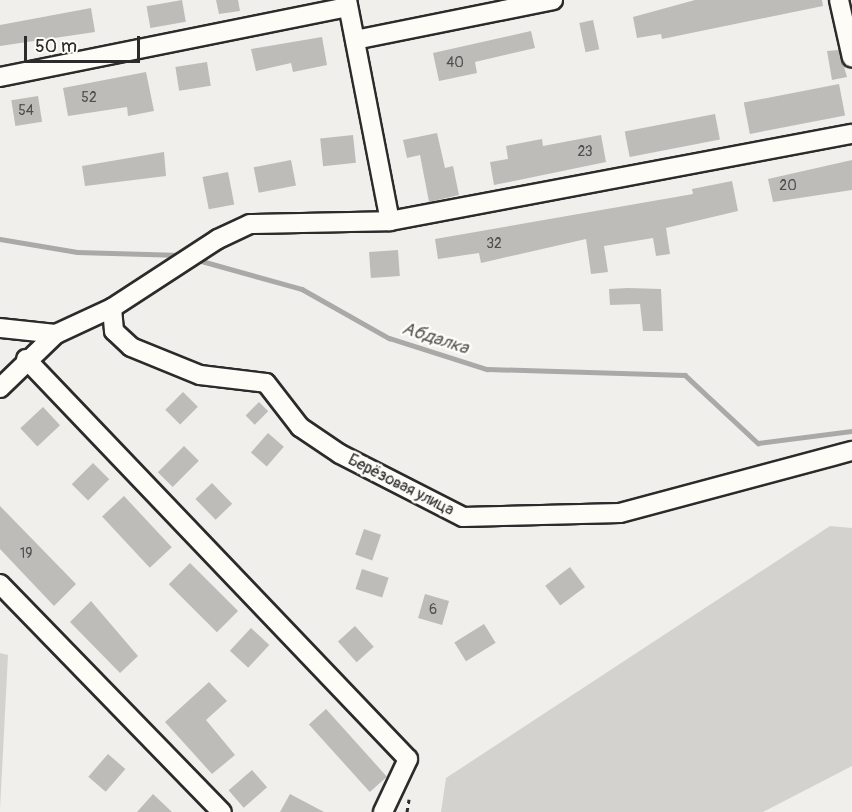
<!DOCTYPE html>
<html>
<head>
<meta charset="utf-8">
<style>
	body { margin:0 }
	#map { position:relative; width:852px; height:812px; overflow:hidden; background:#f0efeb; font-family:Pangolin,sans-serif }
	div>[style] { position:absolute }
	.green>* { inset:0; background:#d3d2cf }
	.stream>* { height:4.5px; margin:-2.25px; padding:0 2.25px; transform-origin:2.25px; border-radius:2.25px; background:#aaa9a7 }
	.building>* { inset:0; background:#bdbcb8; transform-origin:0 0 }
	.path>* { height:3px; margin-top:-1.5px; transform-origin:0; background:repeating-linear-gradient(90deg,#2b2b2b 0 4.5px,transparent 0 9px) }
	.roads { filter:drop-shadow(2px 0 #2b2b2b) drop-shadow(-2px 0 #2b2b2b) drop-shadow(0 2px #2b2b2b) drop-shadow(0 -2px #2b2b2b) }
	.minor>* { height:18px; margin:-9px; padding:0 9px; transform-origin:9px; border-radius:9px; background:#fdfcf7 }
	span { translate:-50% -50%; white-space:nowrap; text-align:center; line-height:1.15; -webkit-text-stroke:5px #fdfcf7; paint-order:stroke }
	.number-label { font-size:14px; color:#504f4e }
	.number-label span { -webkit-text-stroke-width:0 }
	.street-label { font-size:16px; color:#2b2b2b }
	.water-label { font-size:18px; color:#575756; font-style:italic }
	.scale { position:absolute; left:24px; top:36px; width:116px; height:27px; box-sizing:border-box; border:3px solid #2b2b2b; border-top:0; padding-left:8px; font-size:18px; line-height:21px; white-space:nowrap; color:#2b2b2b; -webkit-text-stroke:4px #fdfcf7; paint-order:stroke }
</style>
</head>
<body>
<div id="map">
	<div class="green">
		<div style="clip-path:polygon(830px 526px,852px 528px,852px 766px,763px 812px,441px 812px,446px 778px)"></div>
		<div style="clip-path:polygon(0 653px,8px 655px,0 809px)"></div>
	</div>
	<div class="stream">
		<div style="left:0;top:239px;width:78px;rotate:9.6deg"></div>
		<div style="left:77px;top:252px;width:104px;rotate:1.7deg"></div>
		<div style="left:198px;top:260px;width:108px;rotate:15.6deg"></div>
		<div style="left:302px;top:289px;width:100px;rotate:29.4deg"></div>
		<div style="left:389px;top:338px;width:103px;rotate:17.6deg"></div>
		<div style="left:487px;top:369px;width:198px;rotate:1.7deg"></div>
		<div style="left:685px;top:375px;width:100px;rotate:43deg"></div>
		<div style="left:758px;top:443px;width:95px;rotate:-7.3deg"></div>
	</div>
	<div class="building">
		<div style="left:182px;top:0;width:22px;height:36px;rotate:80deg"></div>
		<div style="clip-path:polygon(216px 0,238px 0,240px 11px,219px 14px)"></div>
		<div style="clip-path:polygon(695px 0,822px 0,823px 6px,662px 39px,661px 34px,637px 38px,633px 17px)"></div>
		<div style="clip-path:polygon(91px 8px,95px 32px,0 46px,0 25px)"></div>
		<div style="left:593px;top:20px;width:30px;height:14px;rotate:78deg"></div>
		<div style="clip-path:polygon(531px 31px,535px 48px,475px 62px,477px 73px,439px 81px,433px 53px)"></div>
		<div style="clip-path:polygon(322px 37px,327px 65px,293px 72px,291px 63px,256px 71px,251px 49px)"></div>
		<div style="clip-path:polygon(839px 50px,847px 77px,832px 80px,827px 51px)"></div>
		<div style="left:207px;top:62px;width:24px;height:32px;rotate:81deg"></div>
		<div style="clip-path:polygon(146px 72px,154px 111px,128px 116px,127px 107px,68px 116px,63px 88px)"></div>
		<div style="left:839px;top:84px;width:32px;height:97px;rotate:79deg"></div>
		<div style="left:38px;top:96px;width:26px;height:27px;rotate:81deg"></div>
		<div style="left:715px;top:114px;width:26px;height:92px;rotate:79deg"></div>
		<div style="clip-path:polygon(437px 133px,445px 168px,453px 166px,459px 195px,429px 202px,420px 155px,407px 158px,403px 140px)"></div>
		<div style="left:353px;top:135px;width:28px;height:33px;rotate:84deg"></div>
		<div style="clip-path:polygon(601px 135px,606px 162px,494px 185px,490px 162px,508px 159px,506px 146px,542px 139px,543px 146px)"></div>
		<div style="clip-path:polygon(164px 152px,166px 176px,85px 186px,82px 166px)"></div>
		<div style="left:291px;top:160px;width:26px;height:38px;rotate:79deg"></div>
		<div style="clip-path:polygon(852px 160px,852px 190px,773px 202px,768px 179px)"></div>
		<div style="left:228px;top:172px;width:33px;height:26px;rotate:79deg"></div>
		<div style="clip-path:polygon(732px 181px,738px 211px,666px 228px,670px 254px,656px 256px,653px 238px,604px 246px,608px 272px,591px 274px,586px 239px,481px 263px,479px 253px,438px 259px,435px 239px,693px 194px,692px 189px)"></div>
		<div style="left:398px;top:250px;width:26px;height:29px;rotate:86deg"></div>
		<div style="clip-path:polygon(628px 288px,661px 289px,663px 331px,643px 331px,640px 304px,610px 305px,609px 289px)"></div>
		<div style="left:183px;top:392px;width:21px;height:25px;rotate:45deg"></div>
		<div style="left:259px;top:402px;width:13px;height:19px;rotate:45deg"></div>
		<div style="left:43px;top:407px;width:25px;height:31px;rotate:47deg"></div>
		<div style="left:268px;top:433px;width:21px;height:26px;rotate:41deg"></div>
		<div style="left:184px;top:446px;width:21px;height:37px;rotate:45deg"></div>
		<div style="left:93px;top:463px;width:23px;height:30px;rotate:45deg"></div>
		<div style="left:212px;top:483px;width:29px;height:23px;rotate:46deg"></div>
		<div style="left:124px;top:496px;width:70px;height:30px;rotate:47deg"></div>
		<div style="clip-path:polygon(0 506px,76px 584px,54px 606px,0 549px)"></div>
		<div style="left:364px;top:529px;width:18px;height:27px;rotate:19deg"></div>
		<div style="left:190px;top:563px;width:68px;height:30px;rotate:45deg"></div>
		<div style="left:570px;top:567px;width:25px;height:31px;rotate:53deg"></div>
		<div style="left:362px;top:569px;width:28px;height:21px;rotate:18deg"></div>
		<div style="left:425px;top:594px;width:25px;height:25px;rotate:16deg"></div>
		<div style="clip-path:polygon(91px 601px,138px 656px,120px 673px,70px 622px)"></div>
		<div style="left:484px;top:624px;width:22px;height:35px;rotate:58deg"></div>
		<div style="left:355px;top:626px;width:28px;height:23px;rotate:48deg"></div>
		<div style="left:251px;top:628px;width:25px;height:31px;rotate:43deg"></div>
		<div style="clip-path:polygon(209px 682px,227px 701px,206px 720px,235px 755px,212px 774px,165px 722px)"></div>
		<div style="left:326px;top:709px;width:91px;height:23px;rotate:48deg"></div>
		<div style="left:108px;top:754px;width:23px;height:30px;rotate:41deg"></div>
		<div style="left:252px;top:770px;width:23px;height:31px;rotate:49deg"></div>
		<div style="clip-path:polygon(153px 794px,172px 812px,137px 812px)"></div>
		<div style="clip-path:polygon(290px 794px,324px 812px,280px 812px)"></div>
	</div>
	<div class="path">
		<div style="left:407px;top:812px;width:13px;rotate:-81deg"></div>
	</div>
	<div class="roads">
		<div class="minor">
			<div style="left:347px;top:0;width:225px;rotate:79deg"></div>
			<div style="left:839px;top:0;width:59px;rotate:77.4deg"></div>
			<div style="left:355px;top:40px;width:202px;rotate:-11.4deg"></div>
			<div style="left:0;top:77px;width:355px;rotate:-11.4deg"></div>
			<div style="left:112px;top:308px;width:23px;rotate:85deg"></div>
			<div style="left:114px;top:331px;width:23px;rotate:43deg"></div>
			<div style="left:131px;top:347px;width:74px;rotate:22.1deg"></div>
			<div style="left:200px;top:375px;width:66px;rotate:6.9deg"></div>
			<div style="left:266px;top:383px;width:56px;rotate:52.3deg"></div>
			<div style="left:300px;top:427px;width:48px;rotate:34deg"></div>
			<div style="left:340px;top:454px;width:138px;rotate:27.1deg"></div>
			<div style="left:463px;top:517px;width:157px;rotate:-1.5deg"></div>
			<div style="left:620px;top:513px;width:240px;rotate:-15deg"></div>
			<div style="left:0;top:328px;width:56px;rotate:6.1deg"></div>
			<div style="left:26px;top:359px;width:553px;rotate:46.32deg"></div>
			<div style="left:408px;top:759px;width:59px;rotate:115.3deg"></div>
			<div style="left:0;top:388px;width:78px;rotate:-44deg"></div>
			<div style="left:56px;top:334px;width:62px;rotate:-24.9deg"></div>
			<div style="left:112px;top:308px;width:126px;rotate:-33.1deg"></div>
			<div style="left:218px;top:239px;width:35px;rotate:-25deg"></div>
			<div style="left:250px;top:224px;width:140px;rotate:-1.2deg"></div>
			<div style="left:390px;top:221px;width:470px;rotate:-10.7deg"></div>
			<div style="left:0;top:584px;width:318px;rotate:45.8deg"></div>
		</div>
	</div>
	<div class="number-label">
		<span style="left:455px;top:63px">40</span>
		<span style="left:89px;top:98px">52</span>
		<span style="left:26px;top:111px">54</span>
		<span style="left:585px;top:152px">23</span>
		<span style="left:788px;top:186px">20</span>
		<span style="left:494px;top:244px">32</span>
		<span style="left:26px;top:554px">19</span>
		<span style="left:433px;top:610px">6</span>
	</div>
	<div class="street-label">
		<span style="left:401px;top:485px;rotate:27deg">Берёзовая улица</span>
	</div>
	<div class="water-label">
		<span style="left:435px;top:339px;rotate:18deg">Абдалка</span>
	</div>
	<div class="scale">50 m</div>
</div>
</body>
</html>
